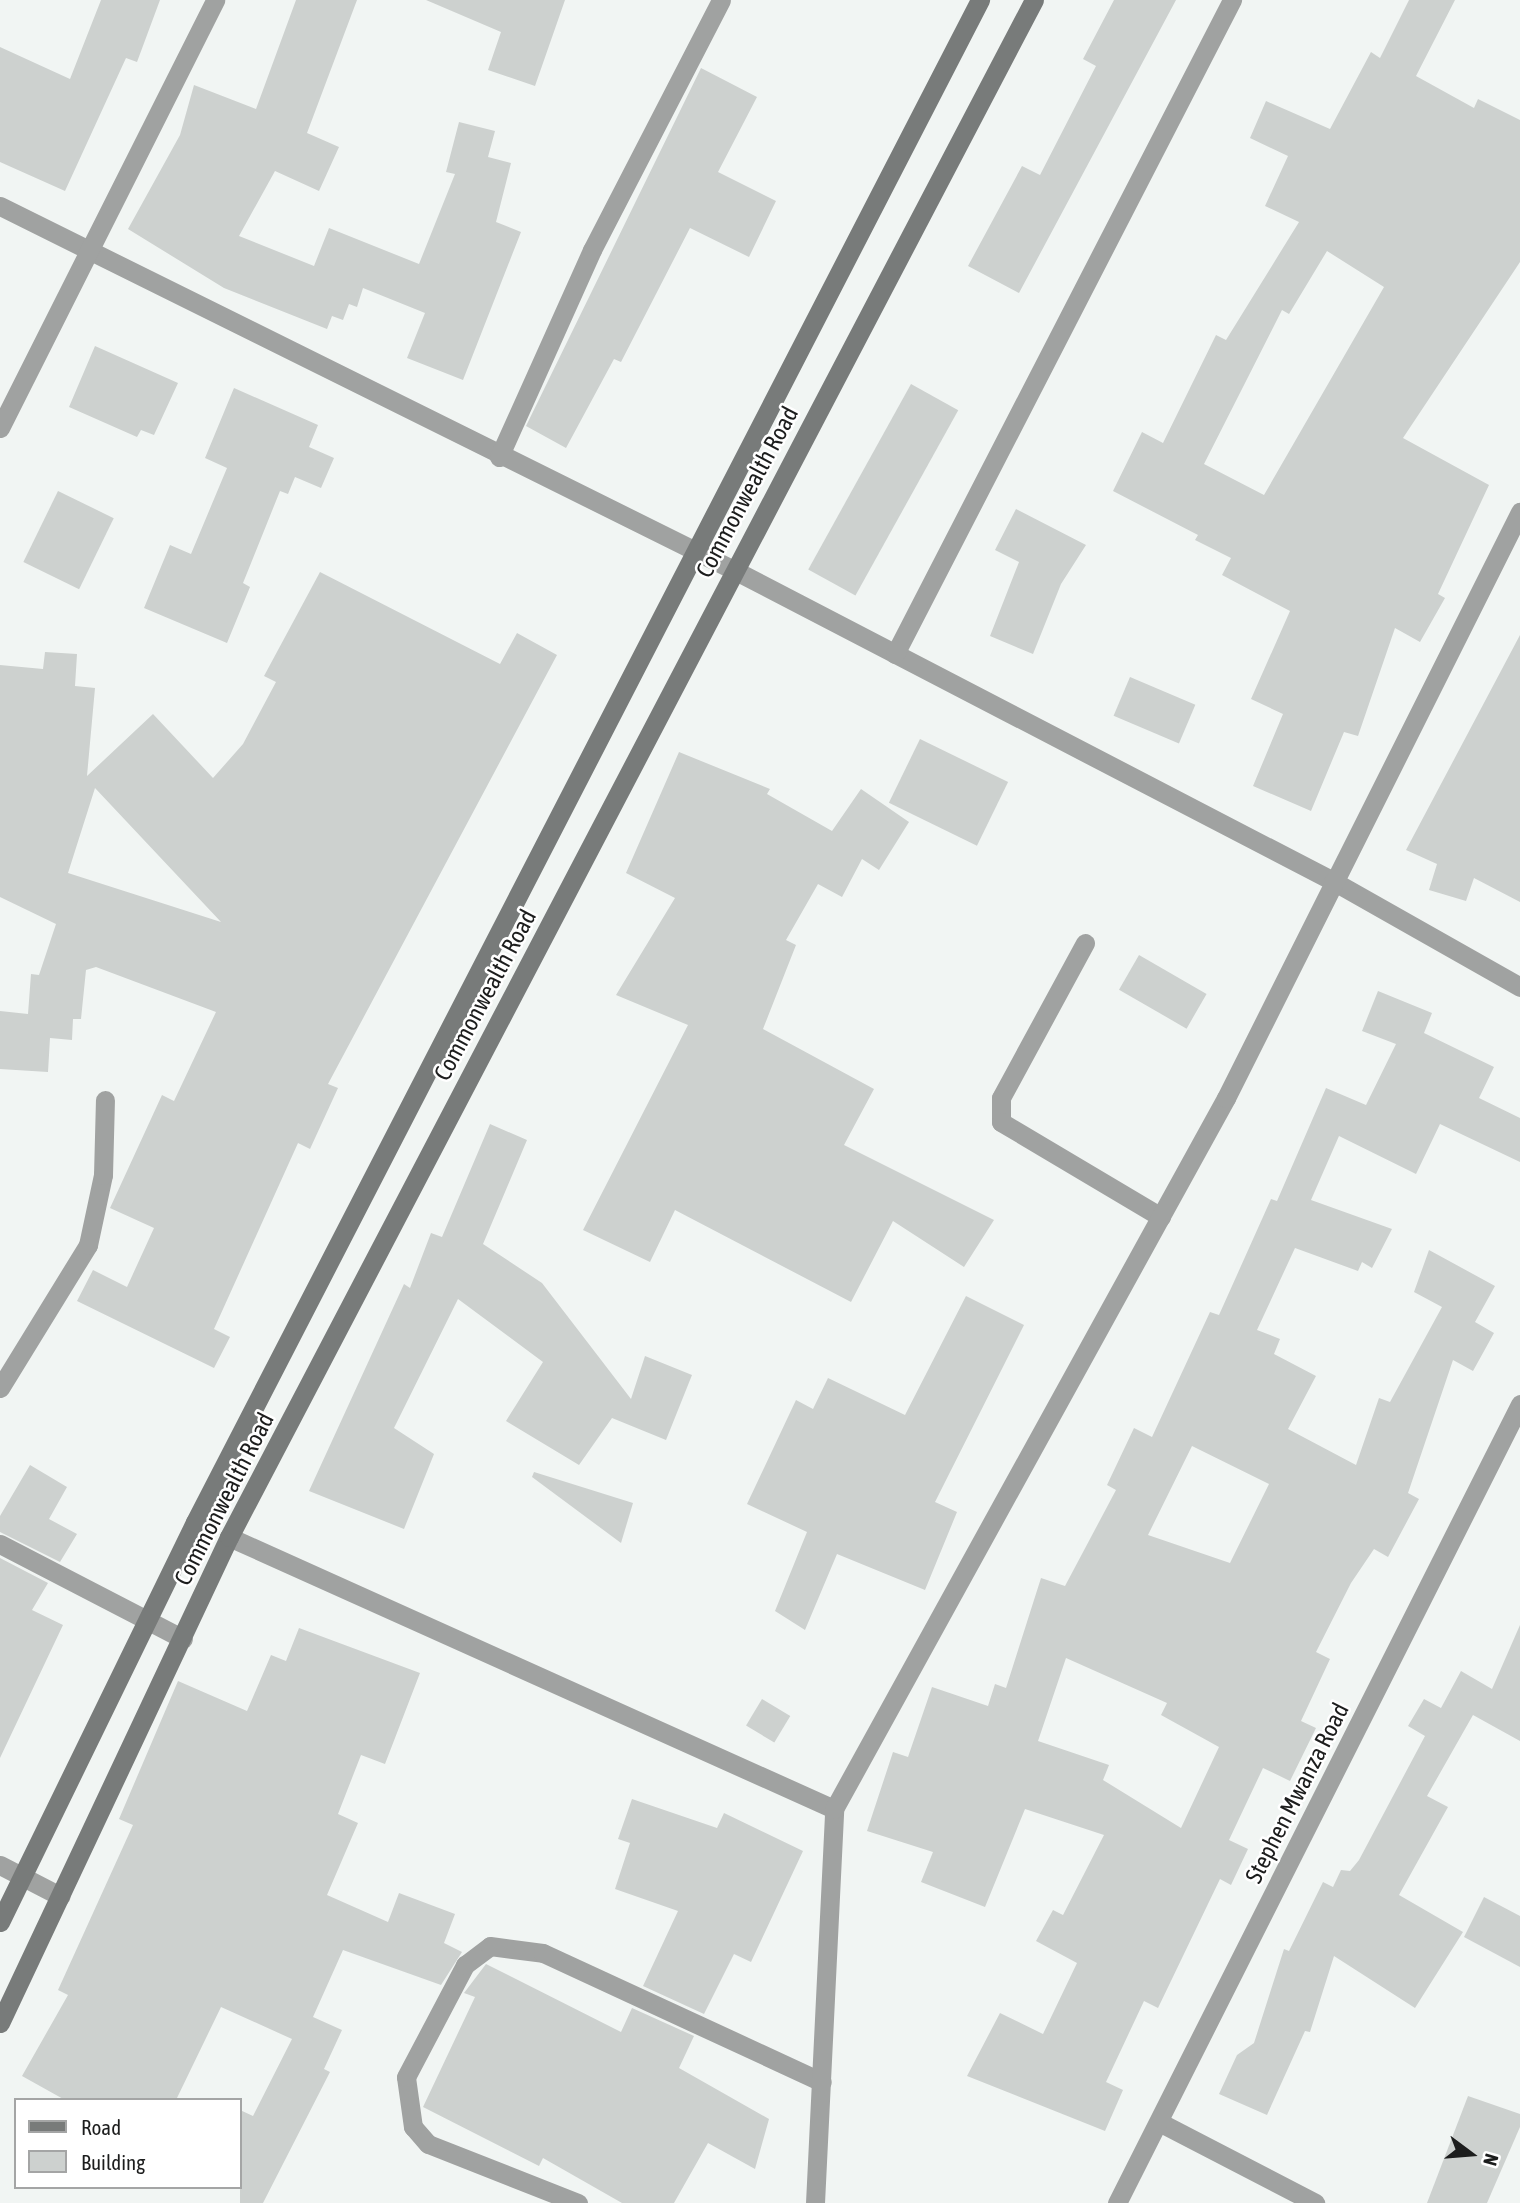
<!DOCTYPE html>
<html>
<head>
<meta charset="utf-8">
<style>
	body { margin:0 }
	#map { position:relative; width:1520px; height:2203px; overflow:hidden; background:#f1f5f3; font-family:"Asap Condensed",sans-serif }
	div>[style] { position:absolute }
	.building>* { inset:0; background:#cdd1cf; transform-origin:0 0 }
	.minor>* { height:19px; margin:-9.5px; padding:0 9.5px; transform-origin:9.5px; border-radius:9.5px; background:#a0a2a1 }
	.secondary>* { height:19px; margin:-9.5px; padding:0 9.5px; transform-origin:9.5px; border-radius:9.5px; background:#787b7a }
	span { translate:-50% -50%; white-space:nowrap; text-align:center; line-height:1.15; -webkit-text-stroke:5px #fff; paint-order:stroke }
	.street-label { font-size:24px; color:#1c1d1d }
	.legend { position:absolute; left:14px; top:2098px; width:228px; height:91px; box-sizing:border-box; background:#fff; border:2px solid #a4a5a5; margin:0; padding:9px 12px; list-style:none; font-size:21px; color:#1c1d1d }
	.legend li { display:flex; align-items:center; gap:14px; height:35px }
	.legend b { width:35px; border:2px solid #a4a5a5 }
	.north { position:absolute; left:1436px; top:2119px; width:70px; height:70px; -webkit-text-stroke:5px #fff; paint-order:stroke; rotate:106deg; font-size:19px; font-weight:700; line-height:28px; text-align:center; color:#1c1d1d }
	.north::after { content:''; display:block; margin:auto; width:24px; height:32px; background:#1c1d1d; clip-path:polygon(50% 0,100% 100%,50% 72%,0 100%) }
</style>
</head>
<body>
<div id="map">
	<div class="building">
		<div style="clip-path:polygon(101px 0,160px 0,137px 62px,126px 58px,65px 191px,0 162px,0 47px,70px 79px)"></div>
		<div style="clip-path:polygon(296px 0,357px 0,307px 133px,339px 147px,319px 191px,275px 171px,239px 236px,314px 266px,329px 228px,419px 264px,455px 174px,446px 172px,459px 122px,495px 131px,488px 157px,511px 163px,496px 222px,521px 232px,463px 380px,407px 358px,425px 313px,363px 288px,357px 307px,349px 304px,343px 320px,332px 316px,327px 329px,224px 288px,128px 229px,180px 135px,194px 85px,256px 109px)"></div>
		<div style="clip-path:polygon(426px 0,565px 0,535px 86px,488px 70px,501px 32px)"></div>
		<div style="clip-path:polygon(1114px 0,1176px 0,1019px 293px,968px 266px,1022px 166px,1040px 175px,1096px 66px,1083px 59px)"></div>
		<div style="clip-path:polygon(evenodd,1409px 0,1455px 0,1416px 76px,1474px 108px,1478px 99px,1520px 120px,1520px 262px,1403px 438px,1489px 485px,1438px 594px,1445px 598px,1420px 642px,1395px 628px,1358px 736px,1344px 732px,1311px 811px,1253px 786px,1283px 714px,1251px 699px,1290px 611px,1222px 575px,1231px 558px,1195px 540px,1198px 535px,1113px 491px,1142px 432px,1163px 443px,1216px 335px,1226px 340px,1299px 222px,1265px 206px,1288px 156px,1250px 138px,1266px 101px,1330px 129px,1371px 52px,1380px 58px,1409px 0,1327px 251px,1384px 287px,1264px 495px,1204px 464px,1282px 310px,1289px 314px,1327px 251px)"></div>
		<div style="clip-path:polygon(701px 68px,757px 97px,718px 172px,776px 201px,749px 257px,690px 228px,621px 362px,614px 359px,566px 448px,526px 426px)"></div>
		<div style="clip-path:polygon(95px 346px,178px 383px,154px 435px,141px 430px,137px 437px,69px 407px)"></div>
		<div style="left:911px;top:384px;width:54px;height:212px;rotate:29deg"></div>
		<div style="clip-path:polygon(234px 388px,318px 425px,309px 447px,334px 458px,321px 488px,295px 477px,288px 494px,280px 491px,243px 583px,250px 587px,227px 643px,144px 608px,170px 545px,191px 554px,227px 468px,205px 458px)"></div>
		<div style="left:58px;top:491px;width:62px;height:79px;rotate:26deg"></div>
		<div style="clip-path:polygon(1016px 509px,1086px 545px,1061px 584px,1033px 654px,990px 636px,1019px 562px,995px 550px)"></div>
		<div style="clip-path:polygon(evenodd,320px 572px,500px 664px,517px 633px,557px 655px,328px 1084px,338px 1088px,310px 1149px,298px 1143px,214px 1329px,230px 1337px,214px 1368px,77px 1301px,93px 1270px,127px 1287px,154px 1228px,110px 1208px,162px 1095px,174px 1101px,216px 1012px,96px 967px,86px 970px,81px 1019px,73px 1019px,72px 1040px,50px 1038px,48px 1072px,0 1069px,0 1011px,28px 1014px,31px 974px,39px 975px,56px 924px,0 897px,0 665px,43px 669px,45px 652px,77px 654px,75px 686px,95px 688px,87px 776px,153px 714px,213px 778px,243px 744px,276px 682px,264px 676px,320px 572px,95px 788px,221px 922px,68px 873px,95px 788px)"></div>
		<div style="clip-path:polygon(1520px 635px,1520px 902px,1474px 878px,1466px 901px,1429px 890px,1437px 864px,1406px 850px)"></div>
		<div style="left:1130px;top:677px;width:71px;height:42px;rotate:23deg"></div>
		<div style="left:920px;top:739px;width:98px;height:71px;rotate:26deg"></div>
		<div style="clip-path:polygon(679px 752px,770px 789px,767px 794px,832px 831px,861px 789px,909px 822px,879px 870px,862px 859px,842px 897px,818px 884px,786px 940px,796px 945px,763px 1029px,874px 1089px,844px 1145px,994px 1220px,964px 1267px,893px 1221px,851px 1302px,675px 1210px,650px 1262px,583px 1230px,688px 1025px,616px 995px,675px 898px,626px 873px)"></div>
		<div style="left:1139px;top:955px;width:78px;height:40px;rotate:30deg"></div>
		<div style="clip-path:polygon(evenodd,1378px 991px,1432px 1013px,1424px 1033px,1494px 1067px,1479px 1098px,1520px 1118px,1520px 1162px,1440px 1124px,1416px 1174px,1339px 1136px,1311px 1200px,1392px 1229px,1372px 1268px,1362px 1262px,1358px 1271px,1295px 1248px,1257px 1330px,1280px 1339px,1274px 1354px,1316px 1376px,1288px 1429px,1356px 1465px,1379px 1398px,1390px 1402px,1442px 1307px,1414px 1292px,1429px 1250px,1495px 1286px,1475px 1322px,1494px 1333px,1473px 1371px,1453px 1360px,1408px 1493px,1419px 1499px,1388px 1557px,1374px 1549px,1351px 1583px,1316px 1652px,1330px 1659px,1301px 1721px,1316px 1728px,1290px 1781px,1263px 1768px,1229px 1840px,1248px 1849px,1231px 1885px,1220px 1879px,1158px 2008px,1144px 2001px,1106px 2082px,1123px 2090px,1105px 2131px,967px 2076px,1000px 2013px,1043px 2034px,1077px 1963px,1036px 1941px,1053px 1910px,1063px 1915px,1104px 1835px,1025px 1809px,985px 1907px,921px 1882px,933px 1852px,867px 1831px,893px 1752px,908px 1757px,932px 1687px,988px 1706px,995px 1684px,1006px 1688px,1041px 1578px,1065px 1586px,1116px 1490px,1107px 1485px,1134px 1428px,1152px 1437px,1210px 1312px,1219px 1315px,1271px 1199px,1277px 1201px,1326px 1088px,1366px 1105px,1396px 1044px,1362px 1031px,1378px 991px,1192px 1446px,1269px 1484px,1230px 1563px,1148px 1535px,1192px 1446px,1378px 991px,1066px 1658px,1167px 1703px,1161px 1715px,1219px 1747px,1181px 1828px,1103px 1780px,1109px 1765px,1038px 1741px,1066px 1658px)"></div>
		<div style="clip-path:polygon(490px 1124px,527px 1140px,483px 1244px,542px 1283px,631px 1399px,645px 1356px,692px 1375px,666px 1440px,612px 1418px,579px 1465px,506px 1421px,543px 1362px,458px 1299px,394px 1428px,434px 1454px,404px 1529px,309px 1491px,404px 1284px,410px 1288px,431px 1233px,442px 1237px)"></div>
		<div style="clip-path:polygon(966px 1296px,1024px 1325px,935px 1502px,957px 1512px,925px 1590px,837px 1554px,805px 1630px,775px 1611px,807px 1532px,747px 1504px,796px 1400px,813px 1409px,828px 1378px,905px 1415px)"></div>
		<div style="clip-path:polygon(30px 1465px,67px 1487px,49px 1519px,77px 1534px,60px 1562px,0 1532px,0 1516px)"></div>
		<div style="clip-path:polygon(534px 1472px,633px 1503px,621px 1543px,532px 1477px)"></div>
		<div style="clip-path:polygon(0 1558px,48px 1583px,32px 1610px,63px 1625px,0 1758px)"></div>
		<div style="clip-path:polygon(1520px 1625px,1520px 1741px,1473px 1715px,1427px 1796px,1448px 1807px,1399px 1895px,1463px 1932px,1415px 2008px,1334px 1956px,1310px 2032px,1305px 2031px,1267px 2115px,1219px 2094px,1237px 2055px,1254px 2043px,1284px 1949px,1289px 1951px,1323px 1882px,1333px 1887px,1341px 1870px,1350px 1871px,1359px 1860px,1425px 1736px,1408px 1726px,1424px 1699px,1441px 1708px,1461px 1671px,1492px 1689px)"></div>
		<div style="clip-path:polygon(299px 1628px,420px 1673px,385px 1764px,361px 1755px,338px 1814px,358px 1823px,327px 1895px,388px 1922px,399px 1893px,455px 1914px,444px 1943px,462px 1952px,441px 1985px,343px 1950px,313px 2017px,342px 2030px,324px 2069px,330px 2072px,263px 2203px,240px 2203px,240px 2110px,253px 2116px,292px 2039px,221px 2007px,176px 2100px,65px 2100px,22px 2076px,68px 1995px,58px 1990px,133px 1825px,119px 1819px,178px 1681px,247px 1711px,271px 1655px,286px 1661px)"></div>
		<div style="left:762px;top:1699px;width:33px;height:31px;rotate:31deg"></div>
		<div style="clip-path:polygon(632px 1799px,717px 1828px,724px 1813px,803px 1851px,751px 1962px,734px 1954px,704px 2014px,643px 1986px,678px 1911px,615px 1889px,630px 1843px,618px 1839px)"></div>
		<div style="clip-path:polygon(1484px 1897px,1520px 1916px,1520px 1967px,1464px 1937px)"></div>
		<div style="clip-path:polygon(486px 1964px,621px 2032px,632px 2008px,694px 2036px,679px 2068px,769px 2119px,755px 2169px,708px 2143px,674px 2203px,622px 2203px,543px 2158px,539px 2166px,423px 2107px,475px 1997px,464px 1993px)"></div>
		<div style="clip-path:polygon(1468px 2096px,1520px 2114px,1520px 2127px,1487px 2203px,1427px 2203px)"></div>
	</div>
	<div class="minor">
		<div style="left:0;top:206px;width:819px;rotate:26.38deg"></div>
		<div style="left:734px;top:570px;width:675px;rotate:27.44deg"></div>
		<div style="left:1333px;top:881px;width:215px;rotate:29.5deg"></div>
		<div style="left:0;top:428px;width:479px;rotate:-63.3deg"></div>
		<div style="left:499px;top:457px;width:227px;rotate:-65.8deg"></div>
		<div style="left:592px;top:250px;width:281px;rotate:-62.7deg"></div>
		<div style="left:895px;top:654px;width:736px;rotate:-62.74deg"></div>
		<div style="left:1085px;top:943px;width:176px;rotate:118.5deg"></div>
		<div style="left:1001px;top:1098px;width:24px;rotate:90deg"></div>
		<div style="left:1001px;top:1122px;width:186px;rotate:30.7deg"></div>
		<div style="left:0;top:1388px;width:168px;rotate:-58.4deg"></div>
		<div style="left:88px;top:1245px;width:72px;rotate:-77.9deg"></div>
		<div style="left:103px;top:1175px;width:75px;rotate:-88.5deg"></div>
		<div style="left:229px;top:1537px;width:663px;rotate:24.21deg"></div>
		<div style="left:0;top:1544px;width:206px;rotate:27.4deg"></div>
		<div style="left:0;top:1865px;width:68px;rotate:27.3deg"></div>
		<div style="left:1159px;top:2122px;width:176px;rotate:27.4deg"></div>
		<div style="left:578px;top:2203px;width:161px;rotate:-158.5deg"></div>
		<div style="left:428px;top:2144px;width:23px;rotate:-131deg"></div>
		<div style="left:413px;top:2127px;width:50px;rotate:-98deg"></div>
		<div style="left:406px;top:2077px;width:127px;rotate:-62.2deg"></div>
		<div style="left:465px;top:1965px;width:31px;rotate:-37deg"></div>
		<div style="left:490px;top:1946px;width:53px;rotate:7.5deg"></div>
		<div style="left:543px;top:1953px;width:307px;rotate:24.8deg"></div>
		<div style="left:815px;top:2203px;width:394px;rotate:-87.2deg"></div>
		<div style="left:834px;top:1809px;width:812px;rotate:-61.13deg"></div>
		<div style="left:1226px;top:1098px;width:656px;rotate:-63.36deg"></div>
		<div style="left:1117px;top:2203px;width:895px;rotate:-63.23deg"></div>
	</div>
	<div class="secondary">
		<div style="left:0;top:1922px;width:445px;rotate:-64deg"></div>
		<div style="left:195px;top:1522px;width:1713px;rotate:-62.72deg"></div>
		<div style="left:0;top:2023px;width:537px;rotate:-64.77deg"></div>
		<div style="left:229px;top:1537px;width:1735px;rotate:-62.36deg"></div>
	</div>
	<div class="street-label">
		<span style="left:747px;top:492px;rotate:-62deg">Commonwealth Road</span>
		<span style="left:485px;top:995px;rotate:-62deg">Commonwealth Road</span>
		<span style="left:224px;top:1499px;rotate:-63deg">Commonwealth Road</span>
		<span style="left:1297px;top:1793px;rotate:-63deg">Stephen Mwanza Road</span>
	</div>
	<ul class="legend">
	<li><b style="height:9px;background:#787b7a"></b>Road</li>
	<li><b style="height:19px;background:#cdd1cf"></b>Building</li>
	</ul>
	<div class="north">N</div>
</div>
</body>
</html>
